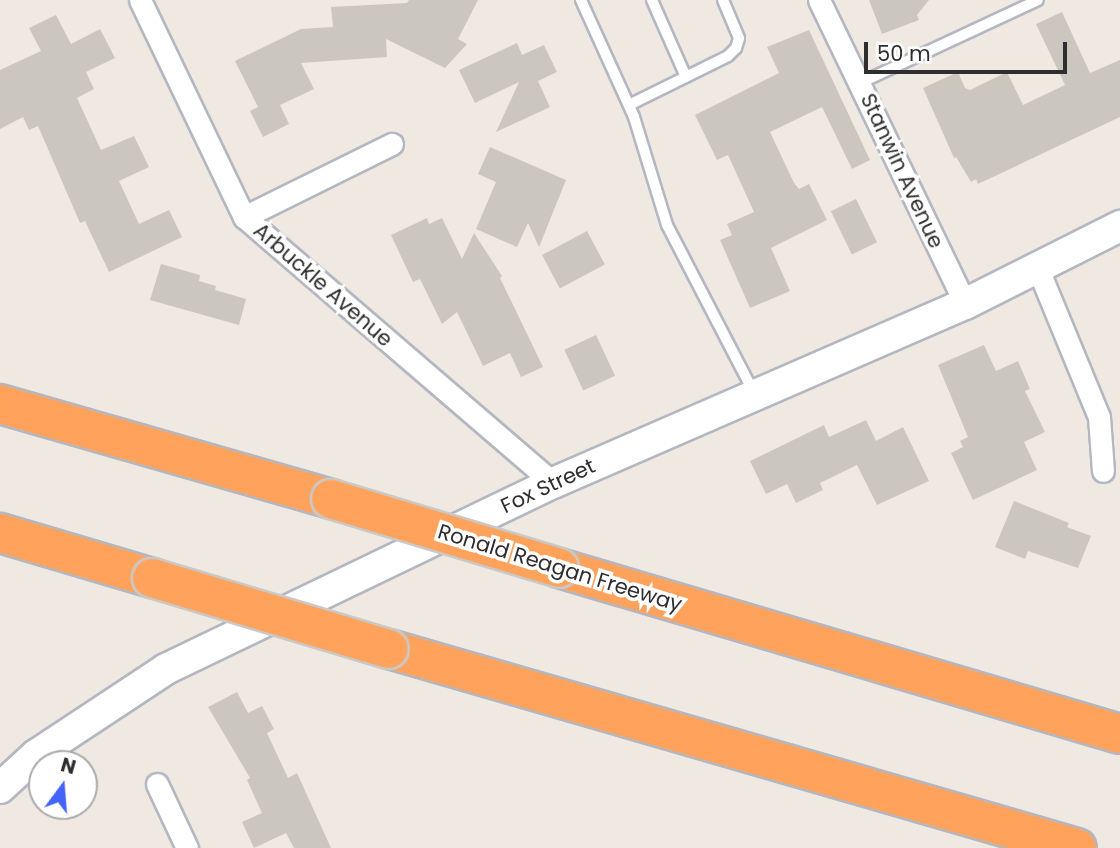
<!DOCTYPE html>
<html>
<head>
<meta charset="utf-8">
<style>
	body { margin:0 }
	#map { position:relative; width:1120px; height:848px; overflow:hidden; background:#efe9e1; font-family:Poppins,sans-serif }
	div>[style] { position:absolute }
	.building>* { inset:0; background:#cbc7bf; transform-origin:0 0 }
	.roads { filter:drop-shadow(2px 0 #b4b7c1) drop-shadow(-2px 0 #b4b7c1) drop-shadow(0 2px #b4b7c1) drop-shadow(0 -2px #b4b7c1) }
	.lane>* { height:10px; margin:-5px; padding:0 5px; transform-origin:5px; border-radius:5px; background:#fff }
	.street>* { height:21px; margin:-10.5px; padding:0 10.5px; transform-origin:10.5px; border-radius:10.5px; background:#fff }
	.secondary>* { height:30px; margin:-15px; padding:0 15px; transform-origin:15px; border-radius:15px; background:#fff }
	.highway>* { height:38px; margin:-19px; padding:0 19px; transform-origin:19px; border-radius:19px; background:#ffa35c }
	.bridges { filter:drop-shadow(2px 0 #c9c9c9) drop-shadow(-2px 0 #c9c9c9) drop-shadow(0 2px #c9c9c9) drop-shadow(0 -2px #c9c9c9) }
	.highway-bridge>* { height:38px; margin:-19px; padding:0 19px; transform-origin:19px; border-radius:19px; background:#ffa35c }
	span { translate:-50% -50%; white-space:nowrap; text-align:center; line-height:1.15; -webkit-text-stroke:7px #fff; paint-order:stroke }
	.street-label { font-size:21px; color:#2e2e2e }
	.north { position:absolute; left:28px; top:750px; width:70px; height:70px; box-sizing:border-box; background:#fff; border:2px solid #ababab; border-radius:50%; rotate:16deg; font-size:19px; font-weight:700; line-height:28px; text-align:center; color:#2e2e2e }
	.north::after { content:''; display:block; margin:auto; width:24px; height:32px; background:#4264fb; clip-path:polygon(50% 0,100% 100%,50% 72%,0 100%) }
	.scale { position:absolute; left:864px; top:42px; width:203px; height:32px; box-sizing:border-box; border:4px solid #2e2e2e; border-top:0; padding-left:9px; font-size:21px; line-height:24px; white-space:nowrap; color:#2e2e2e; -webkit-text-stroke:5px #fff; paint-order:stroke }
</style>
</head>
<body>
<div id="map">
	<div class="building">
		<div style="clip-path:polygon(409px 0,478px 0,458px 39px,467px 44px,445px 68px,386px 39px,387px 57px,301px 63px,314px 89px,280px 105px,289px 124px,263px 137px,250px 111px,258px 107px,235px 61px,301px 29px,333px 27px,331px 7px,407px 3px)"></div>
		<div style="clip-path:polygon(869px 0,929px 0,917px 15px,919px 20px,882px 34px)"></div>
		<div style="clip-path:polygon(1062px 12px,1090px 73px,1120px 60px,1120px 117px,978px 184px,976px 179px,971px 182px,956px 157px,954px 158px,923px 88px,958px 72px,965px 88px,970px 90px,1007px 72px,1023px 105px,1065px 85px,1036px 24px)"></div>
		<div style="clip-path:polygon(56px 15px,71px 44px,100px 29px,115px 58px,86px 72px,94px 89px,77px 98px,101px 150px,134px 136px,149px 167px,119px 181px,139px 224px,169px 210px,182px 237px,109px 272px,85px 221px,80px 223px,38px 126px,29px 130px,23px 117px,0 129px,0 70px,41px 51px,29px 28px)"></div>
		<div style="clip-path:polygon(809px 30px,870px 160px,852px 169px,822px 107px,770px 132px,794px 183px,799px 189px,809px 184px,827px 220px,771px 248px,790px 291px,750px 308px,720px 240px,732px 235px,727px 224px,754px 212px,728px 155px,717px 160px,695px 115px,779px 73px,767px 47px)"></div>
		<div style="clip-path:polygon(517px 43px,522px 55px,544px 45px,557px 72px,538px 81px,550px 107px,496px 132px,519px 82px,475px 103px,459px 70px)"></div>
		<div style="clip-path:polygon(490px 147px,566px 180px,539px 247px,528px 223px,517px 247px,476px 229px,496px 182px,478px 174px)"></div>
		<div style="left:856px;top:199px;width:48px;height:28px;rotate:64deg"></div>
		<div style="clip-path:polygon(427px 218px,429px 224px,442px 218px,462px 259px,474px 233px,502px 276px,500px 278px,543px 367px,521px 377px,510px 353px,483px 366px,457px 312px,442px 324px,420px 279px,413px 282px,391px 235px)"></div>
		<div style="left:587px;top:231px;width:38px;height:51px;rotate:62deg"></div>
		<div style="clip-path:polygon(161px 264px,200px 275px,199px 281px,216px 286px,215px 290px,246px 299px,239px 325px,150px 300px)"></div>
		<div style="left:596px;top:335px;width:45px;height:35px;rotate:65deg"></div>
		<div style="clip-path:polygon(984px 345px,996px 371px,1018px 361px,1030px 389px,1025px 391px,1045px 432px,1024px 442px,1037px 470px,973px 500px,951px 453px,963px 447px,960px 441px,968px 437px,938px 365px)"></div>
		<div style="clip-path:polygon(866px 420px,876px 441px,903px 427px,929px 481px,877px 505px,857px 465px,820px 483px,823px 490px,796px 503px,787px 484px,766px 494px,750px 461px,824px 425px,829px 437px)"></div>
		<div style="clip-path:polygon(1014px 501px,1069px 523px,1067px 527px,1091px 536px,1078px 568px,1028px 551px,1025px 559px,995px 547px)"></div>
		<div style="clip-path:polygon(237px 692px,248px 713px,262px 706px,274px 729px,267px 733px,288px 778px,297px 773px,331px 848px,294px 848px,286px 833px,254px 848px,242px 822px,262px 813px,247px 780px,250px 778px,208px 707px)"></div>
	</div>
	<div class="roads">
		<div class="lane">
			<div style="left:581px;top:0;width:128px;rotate:65.6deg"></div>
			<div style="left:634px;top:117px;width:113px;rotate:73deg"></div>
			<div style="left:667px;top:225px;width:189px;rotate:62.6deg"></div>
			<div style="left:652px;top:0;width:84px;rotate:66.2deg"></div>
			<div style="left:860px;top:83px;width:196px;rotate:-25deg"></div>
			<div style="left:629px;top:105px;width:110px;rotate:-26.3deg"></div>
			<div style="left:728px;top:56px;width:11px;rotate:-45deg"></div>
			<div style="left:736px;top:48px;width:10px;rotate:-73deg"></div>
			<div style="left:739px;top:38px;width:41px;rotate:-112.8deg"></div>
		</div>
		<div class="street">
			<div style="left:140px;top:0;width:241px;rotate:64.4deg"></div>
			<div style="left:244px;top:217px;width:408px;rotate:40.7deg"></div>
			<div style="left:819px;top:0;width:337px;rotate:64.3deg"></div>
			<div style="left:244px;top:217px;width:165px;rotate:-26.3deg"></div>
			<div style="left:1038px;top:269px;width:160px;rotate:67.6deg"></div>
			<div style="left:1099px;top:417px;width:54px;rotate:85.8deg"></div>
			<div style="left:157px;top:784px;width:71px;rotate:64.9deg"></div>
		</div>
		<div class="secondary">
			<div style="left:0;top:788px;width:49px;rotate:-42.5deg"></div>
			<div style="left:36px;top:755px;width:156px;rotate:-33.5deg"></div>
			<div style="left:166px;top:669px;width:429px;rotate:-25.7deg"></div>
			<div style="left:553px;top:483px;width:449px;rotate:-23.5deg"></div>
			<div style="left:965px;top:304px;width:174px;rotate:-26.7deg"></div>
		</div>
		<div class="highway">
			<div style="left:0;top:404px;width:344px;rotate:16deg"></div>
			<div style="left:0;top:533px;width:159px;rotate:16.5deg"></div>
			<div style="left:559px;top:568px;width:585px;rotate:16.48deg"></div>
			<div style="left:389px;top:649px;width:716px;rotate:16.13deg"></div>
		</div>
	</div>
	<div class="bridges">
		<div class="highway-bridge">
			<div style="left:331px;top:499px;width:238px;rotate:16.8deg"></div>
			<div style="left:152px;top:578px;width:247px;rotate:16.7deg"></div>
		</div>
	</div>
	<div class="street-label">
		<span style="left:902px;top:171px;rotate:65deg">Stanwin Avenue</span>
		<span style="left:323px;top:285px;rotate:41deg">Arbuckle Avenue</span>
		<span style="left:548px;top:486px;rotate:-25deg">Fox Street</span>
		<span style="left:560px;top:568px;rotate:17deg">Ronald Reagan Freeway</span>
	</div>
	<div class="north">N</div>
	<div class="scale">50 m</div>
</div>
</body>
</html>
